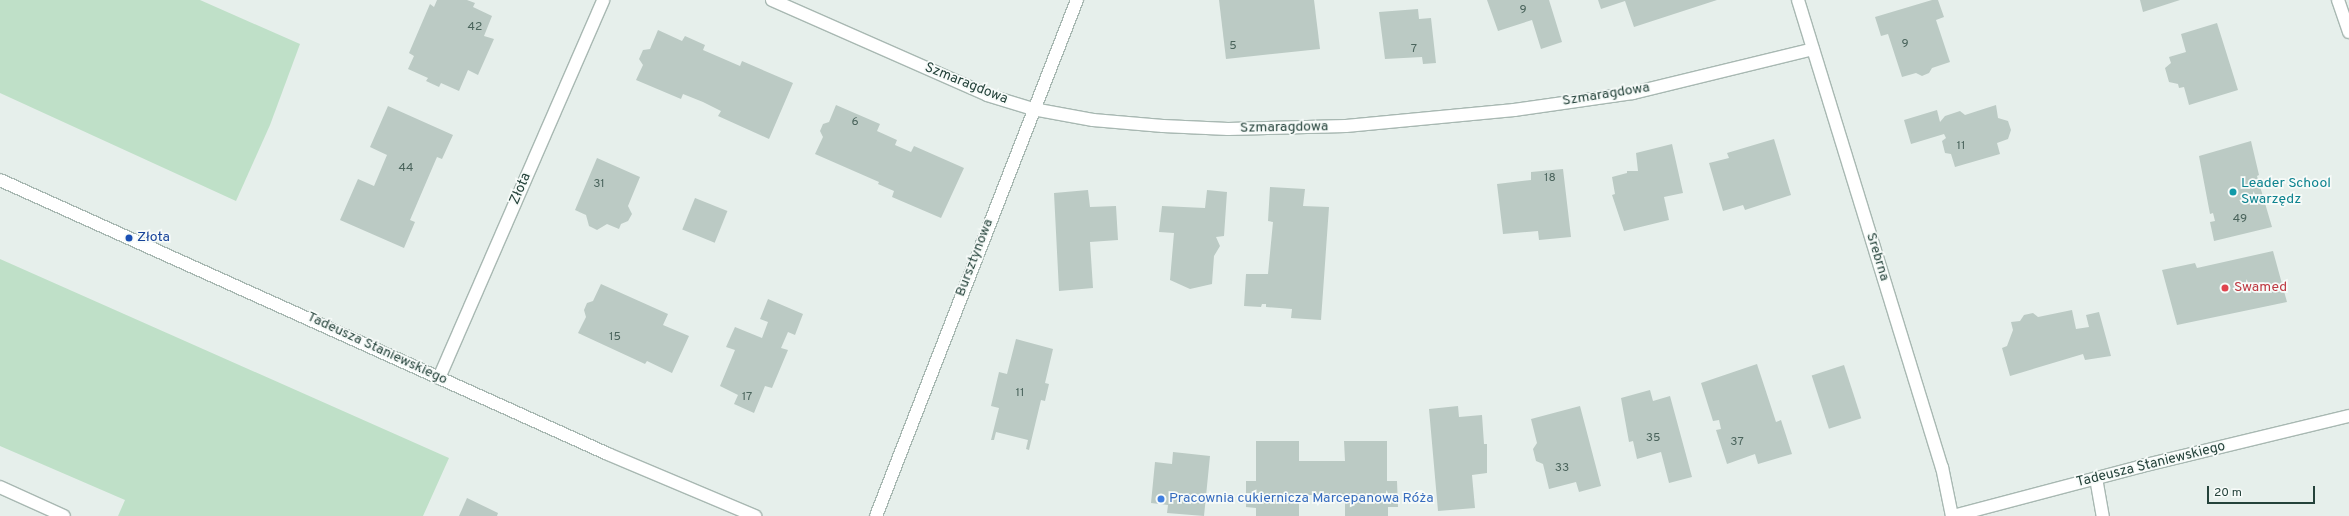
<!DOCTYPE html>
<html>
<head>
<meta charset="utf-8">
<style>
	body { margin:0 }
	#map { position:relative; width:2349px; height:516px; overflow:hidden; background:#e6efeb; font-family:Overpass,sans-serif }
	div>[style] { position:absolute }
	.green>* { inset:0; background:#bfe0c8 }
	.building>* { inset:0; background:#bbcac4; transform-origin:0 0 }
	.roads { filter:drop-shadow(1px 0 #a8b8b2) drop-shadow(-1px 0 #a8b8b2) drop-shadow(0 1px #a8b8b2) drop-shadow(0 -1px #a8b8b2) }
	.minor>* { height:12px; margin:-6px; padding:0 6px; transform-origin:6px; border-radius:6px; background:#fff }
	.tertiary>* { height:12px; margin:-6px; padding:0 6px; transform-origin:6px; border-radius:6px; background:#fff }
	.dots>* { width:11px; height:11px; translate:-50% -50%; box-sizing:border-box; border:2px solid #f7fbf9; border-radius:50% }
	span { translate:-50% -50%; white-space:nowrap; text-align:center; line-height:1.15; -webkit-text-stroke:3.5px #f7fbf9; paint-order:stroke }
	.number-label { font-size:12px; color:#4a645c }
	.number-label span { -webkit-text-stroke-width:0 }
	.street-label { font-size:14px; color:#24423a }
	.culture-label { font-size:14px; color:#0d838f }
	.left { translate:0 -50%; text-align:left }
	.transit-label { font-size:14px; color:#164399 }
	.health-label { font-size:14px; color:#be3a42 }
	.shop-label { font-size:14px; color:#366cbe }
	.scale { position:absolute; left:2207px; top:486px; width:108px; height:18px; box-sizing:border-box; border:2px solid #24423a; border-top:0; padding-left:5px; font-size:12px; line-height:14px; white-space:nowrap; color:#24423a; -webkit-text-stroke:3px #f7fbf9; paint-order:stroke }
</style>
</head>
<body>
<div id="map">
	<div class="green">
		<div style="clip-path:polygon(0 0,200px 0,300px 44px,270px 125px,236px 201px,0 93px)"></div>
		<div style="clip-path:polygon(0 259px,449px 458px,423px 516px,118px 516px,125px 500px,0 446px)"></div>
	</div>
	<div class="building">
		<div style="clip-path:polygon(437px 0,467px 0,475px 3px,473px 7px,492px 16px,484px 36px,494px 39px,478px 75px,468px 70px,459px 91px,441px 83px,439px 87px,426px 81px,428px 78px,408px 69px,414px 56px,409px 53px,430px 4px,434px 7px)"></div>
		<div style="clip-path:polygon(1219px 0,1314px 0,1320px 49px,1226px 59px)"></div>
		<div style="clip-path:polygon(1487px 0,1549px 0,1562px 42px,1541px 49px,1532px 20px,1498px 31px)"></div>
		<div style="clip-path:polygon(1598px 0,1717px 0,1634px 27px,1625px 1px,1601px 9px)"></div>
		<div style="clip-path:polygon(1932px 0,1938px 0,1944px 17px,1936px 20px,1950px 62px,1932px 68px,1929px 73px,1922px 76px,1916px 73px,1902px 77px,1888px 34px,1881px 36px,1875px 17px)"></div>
		<div style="clip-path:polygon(2140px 0,2180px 0,2143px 12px)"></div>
		<div style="clip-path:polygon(1418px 9px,1419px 19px,1431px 18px,1436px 63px,1423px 64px,1422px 57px,1385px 59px,1379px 12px)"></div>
		<div style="clip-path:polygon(2217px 23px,2238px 90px,2189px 105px,2184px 87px,2179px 88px,2178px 84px,2169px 82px,2165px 68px,2171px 63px,2169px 57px,2186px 52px,2181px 34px)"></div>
		<div style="clip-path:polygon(658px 30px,682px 41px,685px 36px,705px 45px,703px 50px,740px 66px,742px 61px,793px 83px,769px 139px,718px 116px,721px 111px,703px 102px,683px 94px,681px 99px,636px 80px,643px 65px,639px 59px,643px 50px,650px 49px)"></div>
		<div style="clip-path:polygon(836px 105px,880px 124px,877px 131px,897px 140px,895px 145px,911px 152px,914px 146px,964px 168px,941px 218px,892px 197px,894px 191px,878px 184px,879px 182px,815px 154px,823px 137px,820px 131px,823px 124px,829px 122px)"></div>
		<div style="clip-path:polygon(1996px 105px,1998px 118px,2008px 121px,2011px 130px,2008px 139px,1997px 143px,2000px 154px,1955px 167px,1951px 154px,1945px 153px,1942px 141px,1946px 138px,1944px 134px,1911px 144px,1904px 120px,1937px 110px,1940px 122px,1945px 116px,1960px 111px,1965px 115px)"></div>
		<div style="clip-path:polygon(388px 106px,453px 135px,442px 159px,437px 157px,410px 220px,415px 222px,404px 248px,340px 220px,358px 179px,374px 186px,387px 155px,370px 147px)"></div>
		<div style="clip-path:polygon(1774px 139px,1791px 195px,1745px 210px,1743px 205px,1723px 211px,1709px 163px,1729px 158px,1727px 153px)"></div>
		<div style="clip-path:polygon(2251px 141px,2259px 175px,2257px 176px,2272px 227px,2214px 241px,2210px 222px,2215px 221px,2213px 213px,2210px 214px,2199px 156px)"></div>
		<div style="clip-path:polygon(1672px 144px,1683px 193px,1664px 197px,1669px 220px,1624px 231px,1612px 195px,1615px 194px,1612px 177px,1627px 173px,1627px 171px,1638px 171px,1636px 153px)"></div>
		<div style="clip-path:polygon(597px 158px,640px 177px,628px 206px,632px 214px,628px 221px,621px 224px,619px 229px,607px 224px,597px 230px,589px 226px,586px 215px,575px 210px)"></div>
		<div style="clip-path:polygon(1563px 169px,1571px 237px,1539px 240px,1538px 231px,1503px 234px,1497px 184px,1531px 180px,1531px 172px)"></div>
		<div style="clip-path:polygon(1270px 187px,1305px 189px,1303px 206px,1329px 207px,1321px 320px,1291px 318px,1292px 309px,1266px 307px,1266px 304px,1262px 304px,1261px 307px,1244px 306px,1246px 274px,1268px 274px,1273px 222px,1268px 221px)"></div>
		<div style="clip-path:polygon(1088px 190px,1090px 207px,1116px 206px,1118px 240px,1090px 242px,1093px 288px,1059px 291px,1054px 193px)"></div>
		<div style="clip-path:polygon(1207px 190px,1227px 192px,1224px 236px,1216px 237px,1220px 246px,1214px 256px,1212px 284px,1190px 289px,1170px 280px,1174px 233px,1159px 232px,1162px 206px,1205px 208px)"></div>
		<div style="left:695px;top:198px;width:35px;height:34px;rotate:22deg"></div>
		<div style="clip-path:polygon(2273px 251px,2287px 302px,2177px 325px,2162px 270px,2195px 263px,2197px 268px)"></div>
		<div style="clip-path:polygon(601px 284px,668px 314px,663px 325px,689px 336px,672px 373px,647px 361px,645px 364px,578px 333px,586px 317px,584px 310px,587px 303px,593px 301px)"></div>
		<div style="clip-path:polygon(768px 299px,803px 314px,795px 335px,788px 332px,781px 348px,788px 350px,772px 388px,765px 386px,754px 413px,734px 404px,738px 395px,720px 386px,735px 350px,726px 347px,735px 327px,762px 338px,768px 322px,760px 319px)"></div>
		<div style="clip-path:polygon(2072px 310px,2076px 329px,2089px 327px,2086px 315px,2099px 312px,2111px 356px,2085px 360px,2083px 354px,2010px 376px,2002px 348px,2007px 346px,2013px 330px,2011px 322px,2020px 321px,2024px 315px,2033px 313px,2038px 317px)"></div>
		<div style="clip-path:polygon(1016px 339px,1053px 349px,1045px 383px,1049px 384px,1045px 401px,1041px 400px,1029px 450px,1026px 449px,1028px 440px,996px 432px,994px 440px,991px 440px,999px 408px,991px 406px,999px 372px,1007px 374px)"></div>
		<div style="clip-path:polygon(1757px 364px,1776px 422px,1781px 420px,1792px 454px,1758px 464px,1755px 454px,1727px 464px,1716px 430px,1721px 429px,1719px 420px,1713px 421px,1701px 383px)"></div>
		<div style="left:1844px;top:365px;width:56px;height:34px;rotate:72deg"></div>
		<div style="clip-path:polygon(1650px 390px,1653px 401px,1670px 396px,1692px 477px,1669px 483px,1661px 452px,1637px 459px,1633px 441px,1629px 442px,1621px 398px)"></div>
		<div style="clip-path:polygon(1458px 406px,1459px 417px,1482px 415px,1484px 444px,1487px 444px,1487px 473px,1472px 475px,1475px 508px,1438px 511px,1429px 409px)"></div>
		<div style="clip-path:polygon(1580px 406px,1601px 486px,1579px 492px,1576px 482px,1549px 489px,1543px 464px,1536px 461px,1533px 449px,1537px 443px,1531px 419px)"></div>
		<div style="clip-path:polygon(1256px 441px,1299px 441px,1299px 461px,1345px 461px,1344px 441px,1387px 441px,1387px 481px,1397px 481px,1398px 507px,1388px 507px,1388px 516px,1345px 516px,1345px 495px,1299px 495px,1299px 516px,1256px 516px,1256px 508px,1246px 507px,1246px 481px,1256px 481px)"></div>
		<div style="clip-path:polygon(1173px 452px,1210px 456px,1204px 516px,1167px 513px,1168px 505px,1151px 503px,1155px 462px,1172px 464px)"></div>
		<div style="clip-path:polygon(467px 498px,498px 513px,497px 516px,459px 516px)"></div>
	</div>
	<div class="roads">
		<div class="minor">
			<div style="left:772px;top:0;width:235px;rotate:23.8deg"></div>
			<div style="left:987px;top:95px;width:48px;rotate:16.9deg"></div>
			<div style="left:1033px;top:109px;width:61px;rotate:10.4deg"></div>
			<div style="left:1093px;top:120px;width:70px;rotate:4.9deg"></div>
			<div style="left:1163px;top:126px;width:65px;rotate:2.6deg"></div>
			<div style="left:1228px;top:129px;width:118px;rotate:-1.5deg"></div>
			<div style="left:1346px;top:126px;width:169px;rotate:-5.4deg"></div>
			<div style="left:1514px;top:110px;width:120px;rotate:-8.1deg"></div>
			<div style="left:1633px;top:93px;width:185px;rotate:-13.7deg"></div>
			<div style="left:1798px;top:0;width:489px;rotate:72.9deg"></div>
			<div style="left:1942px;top:467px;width:50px;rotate:78.5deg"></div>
			<div style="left:439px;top:378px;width:412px;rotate:-66.5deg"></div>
			<div style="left:2096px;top:478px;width:39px;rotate:80deg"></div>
			<div style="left:0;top:487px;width:70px;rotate:24.4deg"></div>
			<div style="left:876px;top:516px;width:554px;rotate:-68.72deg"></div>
		</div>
		<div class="tertiary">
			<div style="left:2338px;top:0;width:34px;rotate:71deg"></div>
			<div style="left:0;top:180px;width:667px;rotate:24.26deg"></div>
			<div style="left:608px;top:454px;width:160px;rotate:22.9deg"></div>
			<div style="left:1953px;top:516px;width:196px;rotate:-14.8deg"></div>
			<div style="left:2142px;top:466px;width:213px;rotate:-13.6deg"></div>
		</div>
	</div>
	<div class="dots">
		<div style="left:2233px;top:192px;background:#0f9aa8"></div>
		<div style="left:129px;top:238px;background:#1a4fb4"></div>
		<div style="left:2225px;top:288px;background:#e0444e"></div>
		<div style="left:1161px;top:499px;background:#3f7fe0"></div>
	</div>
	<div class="number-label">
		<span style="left:1523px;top:11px">9</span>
		<span style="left:475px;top:28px">42</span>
		<span style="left:1905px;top:45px">9</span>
		<span style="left:1233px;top:47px">5</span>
		<span style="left:1414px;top:50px">7</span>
		<span style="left:855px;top:123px">6</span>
		<span style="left:1961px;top:147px">11</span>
		<span style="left:406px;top:169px">44</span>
		<span style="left:1550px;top:179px">18</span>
		<span style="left:599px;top:185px">31</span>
		<span style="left:2240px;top:220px">49</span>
		<span style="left:615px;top:338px">15</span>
		<span style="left:1020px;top:394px">11</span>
		<span style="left:747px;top:398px">17</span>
		<span style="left:1653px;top:439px">35</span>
		<span style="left:1737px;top:443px">37</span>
		<span style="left:1562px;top:469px">33</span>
	</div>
	<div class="street-label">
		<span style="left:966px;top:84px;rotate:22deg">Szmaragdowa</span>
		<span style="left:1606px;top:95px;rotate:-9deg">Szmaragdowa</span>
		<span style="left:1284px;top:128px;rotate:-1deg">Szmaragdowa</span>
		<span style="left:521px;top:189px;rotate:-67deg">Złota</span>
		<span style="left:1877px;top:257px;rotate:73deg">Srebrna</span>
		<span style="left:975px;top:258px;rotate:-69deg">Bursztynowa</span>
		<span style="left:377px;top:349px;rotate:25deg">Tadeusza Staniewskiego</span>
		<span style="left:2151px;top:465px;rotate:-14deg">Tadeusza Staniewskiego</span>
	</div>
	<div class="culture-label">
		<span class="left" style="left:2241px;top:192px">Leader School<br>Swarzędz</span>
	</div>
	<div class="transit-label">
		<span class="left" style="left:137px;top:238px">Złota</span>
	</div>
	<div class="health-label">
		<span class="left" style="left:2234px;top:288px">Swamed</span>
	</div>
	<div class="shop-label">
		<span class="left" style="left:1169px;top:499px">Pracownia cukiernicza Marcepanowa Róża</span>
	</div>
	<div class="scale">20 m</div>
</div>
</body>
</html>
